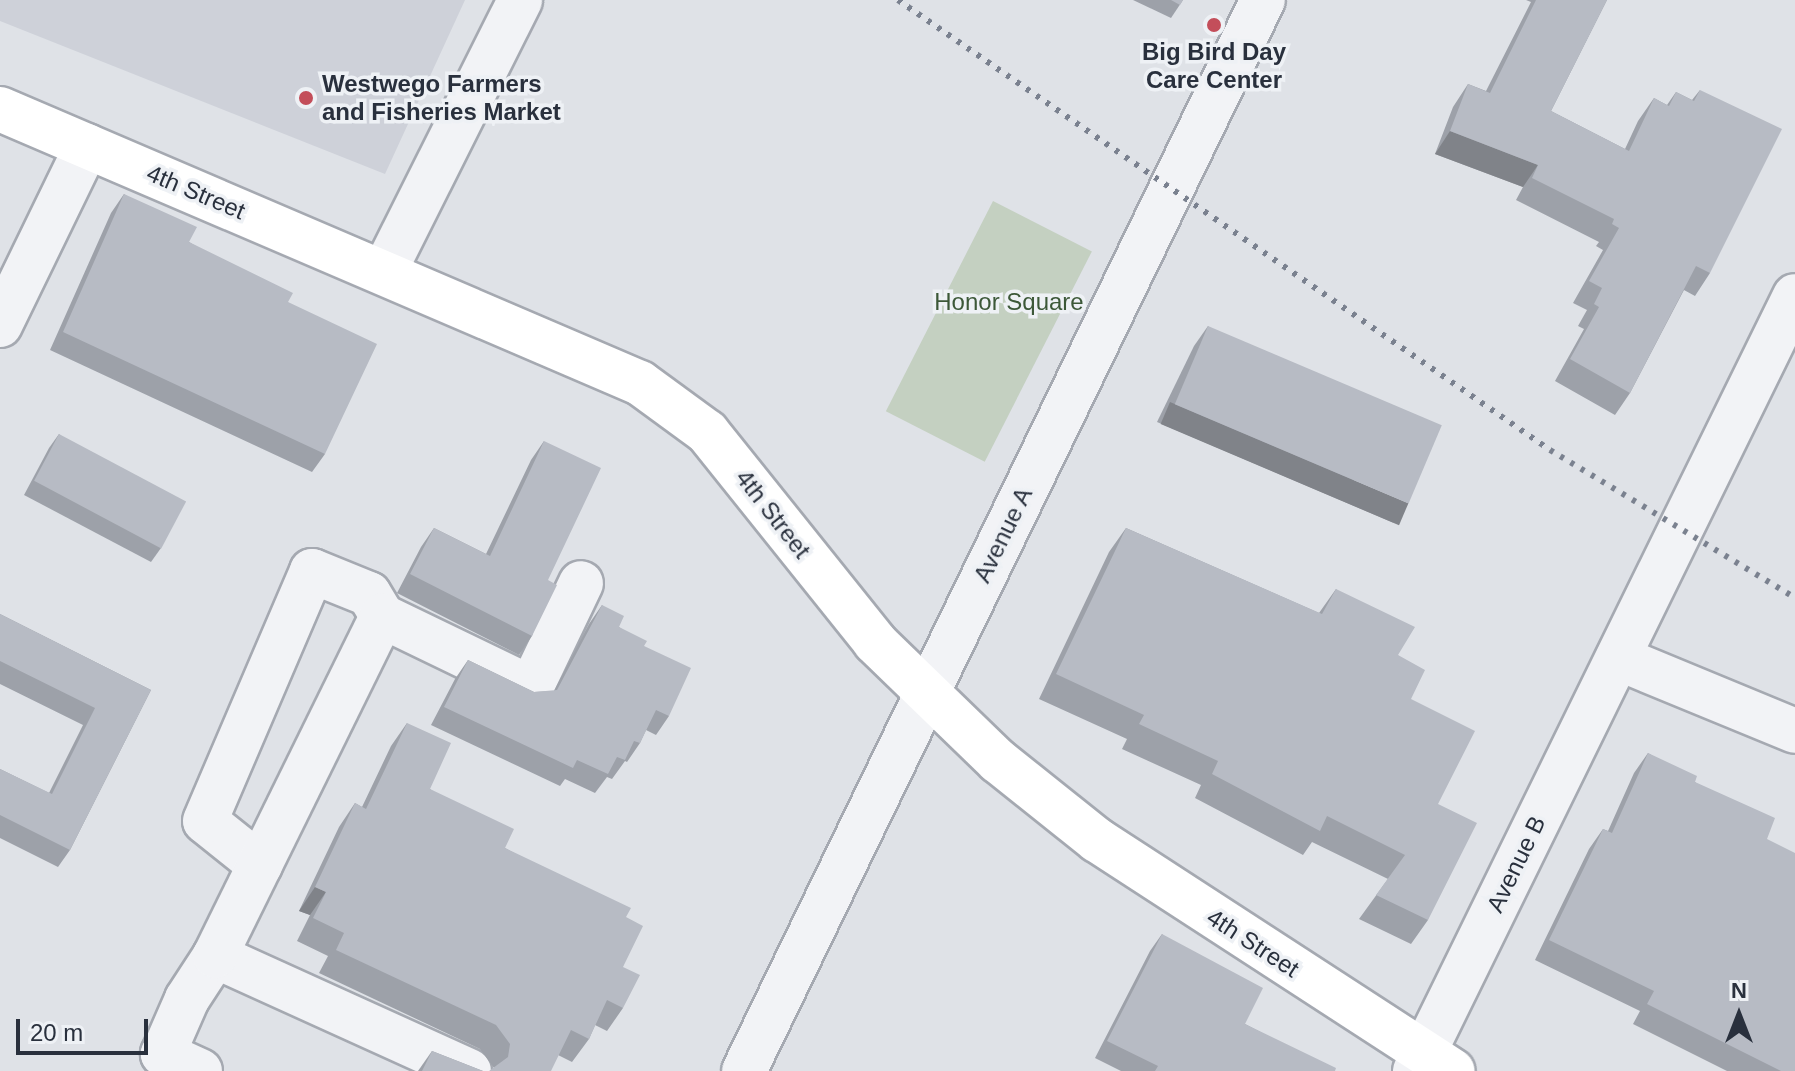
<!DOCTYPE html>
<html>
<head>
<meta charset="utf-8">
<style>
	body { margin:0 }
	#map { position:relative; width:1795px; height:1071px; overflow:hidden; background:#dfe2e7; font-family:Helvetica,sans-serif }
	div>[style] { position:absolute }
	.built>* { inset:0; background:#ced1d9 }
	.green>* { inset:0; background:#c4d0c1; transform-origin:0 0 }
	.roads { filter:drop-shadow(2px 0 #a5a9b1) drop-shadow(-2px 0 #a5a9b1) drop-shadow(0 2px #a5a9b1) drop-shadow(0 -2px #a5a9b1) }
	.minor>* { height:44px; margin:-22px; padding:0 22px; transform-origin:22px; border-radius:22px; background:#f2f3f6 }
	.major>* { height:44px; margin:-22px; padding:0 22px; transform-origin:22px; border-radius:22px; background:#fff }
	.rail>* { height:6px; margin-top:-3px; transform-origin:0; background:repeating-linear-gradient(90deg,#7a818f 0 4px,transparent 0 12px) }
	.wall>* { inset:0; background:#9da1a9 }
	.shaded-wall>* { inset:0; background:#808389; transform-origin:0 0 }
	.building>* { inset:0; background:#b7bbc4; transform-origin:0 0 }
	.dots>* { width:22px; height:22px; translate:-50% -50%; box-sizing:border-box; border:4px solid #eef1f5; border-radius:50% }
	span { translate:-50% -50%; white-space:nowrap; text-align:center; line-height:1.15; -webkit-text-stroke:7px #eef1f5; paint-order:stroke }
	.poi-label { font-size:24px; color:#29303d; font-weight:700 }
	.left { translate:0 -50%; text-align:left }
	.street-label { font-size:24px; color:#29303d }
	.park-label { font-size:24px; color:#3c5838 }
	.north { position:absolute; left:1699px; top:975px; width:80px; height:80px; -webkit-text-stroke:6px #eef1f5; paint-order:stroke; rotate:0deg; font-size:22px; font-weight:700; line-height:32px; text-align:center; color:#29303d }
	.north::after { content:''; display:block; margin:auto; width:28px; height:36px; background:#29303d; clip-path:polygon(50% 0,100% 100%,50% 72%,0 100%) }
	.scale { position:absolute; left:16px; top:1019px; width:132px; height:36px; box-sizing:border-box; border:4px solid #29303d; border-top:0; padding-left:10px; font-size:24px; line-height:28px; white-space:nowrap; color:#29303d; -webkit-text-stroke:6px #eef1f5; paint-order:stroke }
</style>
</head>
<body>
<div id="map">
	<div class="built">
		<div style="clip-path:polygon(0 0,465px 0,385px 174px,0 21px)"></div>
	</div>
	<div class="green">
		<div style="left:993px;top:201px;width:111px;height:236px;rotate:27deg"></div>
	</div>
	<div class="roads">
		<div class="minor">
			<div style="left:384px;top:272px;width:304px;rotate:-63.4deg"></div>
			<div style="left:0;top:325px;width:199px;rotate:-64.1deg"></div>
			<div style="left:1618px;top:658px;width:191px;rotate:22.4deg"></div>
			<div style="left:260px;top:865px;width:70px;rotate:-141.3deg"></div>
			<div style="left:205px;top:821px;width:272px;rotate:-66.8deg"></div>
			<div style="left:312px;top:571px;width:61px;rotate:22deg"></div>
			<div style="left:369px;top:594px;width:26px;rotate:59deg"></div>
			<div style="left:200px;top:1071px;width:41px;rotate:-155.3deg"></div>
			<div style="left:163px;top:1054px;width:60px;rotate:-66.4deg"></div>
			<div style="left:187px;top:999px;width:51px;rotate:-56.9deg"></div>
			<div style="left:469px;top:1071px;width:279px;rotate:-155.6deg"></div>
			<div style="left:215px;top:956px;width:379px;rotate:-63.8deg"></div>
			<div style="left:382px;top:616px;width:165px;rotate:25.8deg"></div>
			<div style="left:531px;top:688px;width:116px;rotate:-64.5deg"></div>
			<div style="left:744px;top:1071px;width:1190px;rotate:-64.15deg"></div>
			<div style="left:1415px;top:1071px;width:863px;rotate:-63.88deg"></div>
		</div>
		<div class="major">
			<div style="left:0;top:109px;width:696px;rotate:23.18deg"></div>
			<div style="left:640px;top:383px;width:83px;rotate:36.2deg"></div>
			<div style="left:707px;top:432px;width:269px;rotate:51.3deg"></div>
			<div style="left:875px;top:642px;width:171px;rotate:44.1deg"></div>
			<div style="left:998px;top:761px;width:127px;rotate:38.6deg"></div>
			<div style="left:1097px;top:840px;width:424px;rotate:33deg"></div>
		</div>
	</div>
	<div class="rail">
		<div style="left:898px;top:0;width:792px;rotate:34.61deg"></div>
		<div style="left:1550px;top:450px;width:286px;rotate:31.1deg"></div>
	</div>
	<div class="wall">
		<div style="clip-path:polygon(1133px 0,1183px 0,1171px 18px)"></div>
		<div style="clip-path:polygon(1526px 0,1607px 0,1551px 111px,1625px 149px,1638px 121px,1654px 98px,1667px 105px,1676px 92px,1692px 100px,1700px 90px,1710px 273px,1695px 296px,1684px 290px,1630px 393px,1615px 415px,1555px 381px,1584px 329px,1578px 326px,1587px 310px,1573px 303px,1603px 250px,1596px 246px,1599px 242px,1516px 200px,1523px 187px,1435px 154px,1453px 107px,1468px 84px,1486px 91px,1531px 2px)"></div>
		<div style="clip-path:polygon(124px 194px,189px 242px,288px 302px,325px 454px,312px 472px,50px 350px,111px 213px)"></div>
		<div style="clip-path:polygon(1208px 326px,1394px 523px,1157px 422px,1194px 346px)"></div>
		<div style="clip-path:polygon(59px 434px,161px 548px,151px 562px,24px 495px,49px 448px)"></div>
		<div style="clip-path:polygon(544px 441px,548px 580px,532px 636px,519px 655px,397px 593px,421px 547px,434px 528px,486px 554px,531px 460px)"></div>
		<div style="clip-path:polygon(1126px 528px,1319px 613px,1336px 589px,1398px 655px,1438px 804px,1428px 920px,1411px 944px,1359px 919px,1388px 879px,1312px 842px,1303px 855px,1195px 798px,1201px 785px,1122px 749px,1127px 739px,1039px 699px,1109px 552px)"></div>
		<div style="clip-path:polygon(602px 605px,619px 627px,644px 646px,669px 716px,656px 735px,646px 730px,640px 743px,627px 762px,625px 761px,612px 779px,607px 777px,595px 793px,565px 779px,560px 786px,431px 725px,455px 679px,468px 660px,534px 692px,554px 691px,589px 624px)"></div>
		<div style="clip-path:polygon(0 614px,151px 690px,70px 850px,58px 867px,0 838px,0 769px,49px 793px,83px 725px,0 684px)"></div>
		<div style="clip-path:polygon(407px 723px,430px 789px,505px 848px,626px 917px,623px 967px,623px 1008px,607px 1031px,595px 1025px,589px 1039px,572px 1062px,558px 1055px,494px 1068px,480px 1049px,319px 973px,328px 956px,297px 941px,310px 915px,299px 911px,339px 827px,355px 803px,362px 807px,391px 746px)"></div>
		<div style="clip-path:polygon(1648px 753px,1695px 782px,1767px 839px,1795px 1071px,1727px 1071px,1633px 1024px,1640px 1011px,1535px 960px,1589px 849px,1603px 829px,1608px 831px,1634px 773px)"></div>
		<div style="clip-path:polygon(1162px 934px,1245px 1024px,1335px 1071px,1121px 1071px,1095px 1058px,1150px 951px)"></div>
		<div style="clip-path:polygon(432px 1051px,483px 1071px,418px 1071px)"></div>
	</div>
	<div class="shaded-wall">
		<div style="clip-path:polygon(1450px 131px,1538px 165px,1523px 187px,1435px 154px)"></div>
		<div style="left:1170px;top:402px;width:259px;height:24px;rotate:23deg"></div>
		<div style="clip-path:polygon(315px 887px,326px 892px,310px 915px,299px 911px)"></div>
	</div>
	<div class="building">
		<div style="clip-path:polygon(1171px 0,1183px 0,1180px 5px)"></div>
		<div style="clip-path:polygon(1536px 0,1607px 0,1551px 111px,1629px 151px,1654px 98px,1669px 106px,1676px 92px,1694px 101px,1700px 90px,1782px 129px,1710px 273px,1696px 266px,1630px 393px,1570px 359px,1599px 307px,1594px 304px,1602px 288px,1589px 281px,1619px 228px,1612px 224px,1614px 219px,1532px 178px,1538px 165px,1450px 131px,1468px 84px,1490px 93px)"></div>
		<div style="clip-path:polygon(124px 194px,197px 227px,189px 242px,293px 293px,288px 302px,377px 344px,325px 454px,63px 332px)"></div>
		<div style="left:1208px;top:326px;width:254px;height:85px;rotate:23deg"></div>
		<div style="left:59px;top:434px;width:144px;height:53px;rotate:28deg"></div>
		<div style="clip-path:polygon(544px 441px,601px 468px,548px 580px,557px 585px,532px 636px,410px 574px,434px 528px,490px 556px)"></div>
		<div style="clip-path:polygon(1126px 528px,1322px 614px,1336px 589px,1415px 627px,1398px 655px,1425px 670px,1411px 699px,1475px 731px,1438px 804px,1477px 823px,1428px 920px,1376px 895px,1405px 855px,1327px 816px,1320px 831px,1212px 774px,1218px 761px,1139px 724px,1144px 715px,1056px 674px)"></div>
		<div style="clip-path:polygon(602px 605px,624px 616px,619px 627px,647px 641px,644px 646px,691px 668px,669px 716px,656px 710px,640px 743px,634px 741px,625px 760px,617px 757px,608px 774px,577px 760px,573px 768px,444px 707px,468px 660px,534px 692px,557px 690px)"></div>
		<div style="clip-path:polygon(0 614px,151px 690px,70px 850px,0 815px,0 769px,52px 794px,95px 708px,0 661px)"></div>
		<div style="clip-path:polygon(407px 723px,451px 743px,430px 789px,514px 829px,505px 848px,631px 908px,626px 917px,643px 926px,623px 967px,640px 975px,623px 1008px,607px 1000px,589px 1039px,571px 1030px,551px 1071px,489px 1071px,508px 1057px,510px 1044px,496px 1025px,336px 950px,344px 933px,313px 918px,326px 892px,315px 887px,355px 803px,366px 809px)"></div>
		<div style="clip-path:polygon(1648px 753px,1697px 776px,1695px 782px,1775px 818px,1767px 839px,1795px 853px,1795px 1071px,1781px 1071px,1647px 1004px,1654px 991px,1549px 940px,1603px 829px,1612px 833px)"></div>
		<div style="clip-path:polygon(1162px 934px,1263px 988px,1245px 1024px,1336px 1068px,1335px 1071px,1155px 1071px,1158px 1066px,1107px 1041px)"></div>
		<div style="clip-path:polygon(432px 1051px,483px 1071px,422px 1071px)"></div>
	</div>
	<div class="dots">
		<div style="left:1214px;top:25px;background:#c34e5a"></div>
		<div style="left:306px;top:98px;background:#c34e5a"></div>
	</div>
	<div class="poi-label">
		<span style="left:1214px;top:66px">Big Bird Day<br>Care Center</span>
		<span class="left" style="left:322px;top:98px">Westwego Farmers<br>and Fisheries Market</span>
	</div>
	<div class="street-label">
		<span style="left:196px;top:192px;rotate:23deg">4th Street</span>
		<span style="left:773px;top:514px;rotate:52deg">4th Street</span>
		<span style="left:1003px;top:535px;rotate:-64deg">Avenue A</span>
		<span style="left:1516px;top:864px;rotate:-64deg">Avenue B</span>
		<span style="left:1253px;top:943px;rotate:33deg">4th Street</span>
	</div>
	<div class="park-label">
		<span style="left:1009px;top:302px">Honor Square</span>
	</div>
	<div class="north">N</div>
	<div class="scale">20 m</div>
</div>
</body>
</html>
